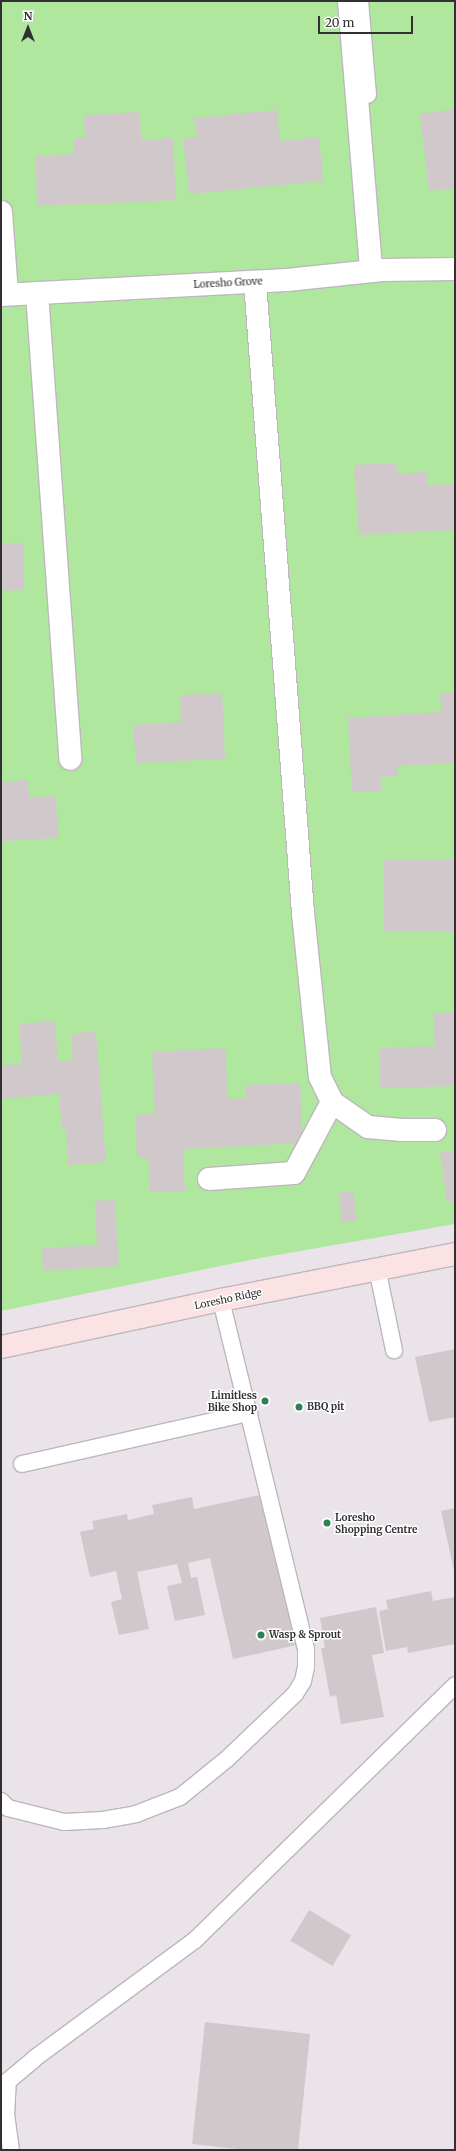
<!DOCTYPE html>
<html>
<head>
<meta charset="utf-8">
<style>
	body { margin:0 }
	#map { position:relative; width:456px; height:2151px; overflow:hidden; background:#eae3ea; font-family:Merriweather,serif }
	div>[style] { position:absolute }
	.green>* { inset:0; background:#afe79e }
	.building>* { inset:0; background:#d1c8cc; transform-origin:0 0 }
	.roads { filter:drop-shadow(1px 0 #bdb7bd) drop-shadow(-1px 0 #bdb7bd) drop-shadow(0 1px #bdb7bd) drop-shadow(0 -1px #bdb7bd) }
	.lane>* { height:16px; margin:-8px; padding:0 8px; transform-origin:8px; border-radius:8px; background:#fff }
	.street>* { height:22px; margin:-11px; padding:0 11px; transform-origin:11px; border-radius:11px; background:#fff }
	.secondary>* { height:22px; margin:-11px; padding:0 11px; transform-origin:11px; border-radius:11px; background:#fbe2e3 }
	.dots>* { width:11px; height:11px; translate:-50% -50%; box-sizing:border-box; border:2px solid #fff; border-radius:50% }
	span { translate:-50% -50%; white-space:nowrap; text-align:center; line-height:1.15; -webkit-text-stroke:3px #fff; paint-order:stroke }
	.street-label { font-size:10px; color:#323032 }
	.poi-label { font-size:10px; color:#323032; font-weight:700 }
	.right { translate:-100% -50%; text-align:right }
	.left { translate:0 -50%; text-align:left }
	.frame { position:absolute; inset:0; border:2px solid #323032; pointer-events:none }
	.north { position:absolute; left:8px; top:8px; width:40px; height:40px; -webkit-text-stroke:3px #fff; paint-order:stroke; rotate:0deg; font-size:11px; font-weight:700; line-height:16px; text-align:center; color:#323032 }
	.north::after { content:''; display:block; margin:auto; width:14px; height:18px; background:#323032; clip-path:polygon(50% 0,100% 100%,50% 72%,0 100%) }
	.scale { position:absolute; left:318px; top:16px; width:95px; height:18px; box-sizing:border-box; border:2px solid #323032; border-top:0; padding-left:5px; font-size:12px; line-height:14px; white-space:nowrap; color:#323032; -webkit-text-stroke:3px #fff; paint-order:stroke }
</style>
</head>
<body>
<div id="map">
	<div class="green">
		<div style="clip-path:polygon(1px 1px,455px 1px,455px 1224px,260px 1258px,1px 1311px)"></div>
	</div>
	<div class="building">
		<div style="clip-path:polygon(455px 109px,455px 188px,429px 191px,420px 114px)"></div>
		<div style="clip-path:polygon(277px 110px,280px 141px,319px 137px,323px 181px,189px 194px,183px 138px,197px 137px,194px 118px)"></div>
		<div style="clip-path:polygon(140px 112px,141px 140px,173px 138px,176px 200px,37px 206px,35px 156px,74px 154px,74px 138px,85px 138px,84px 115px)"></div>
		<div style="clip-path:polygon(397px 463px,397px 474px,427px 472px,427px 485px,455px 484px,455px 530px,359px 535px,354px 465px)"></div>
		<div style="left:23px;top:543px;width:47px;height:22px;rotate:88deg"></div>
		<div style="clip-path:polygon(455px 692px,455px 763px,397px 766px,398px 776px,380px 777px,382px 791px,352px 792px,348px 718px,441px 712px,440px 693px)"></div>
		<div style="clip-path:polygon(222px 693px,225px 759px,136px 763px,133px 725px,181px 722px,180px 695px)"></div>
		<div style="clip-path:polygon(28px 780px,29px 797px,56px 796px,58px 838px,1px 841px,1px 782px)"></div>
		<div style="left:455px;top:860px;width:71px;height:71px;rotate:90deg"></div>
		<div style="clip-path:polygon(455px 1012px,455px 1086px,380px 1088px,379px 1048px,435px 1046px,433px 1013px)"></div>
		<div style="clip-path:polygon(55px 1021px,58px 1061px,73px 1060px,71px 1034px,96px 1031px,106px 1162px,68px 1165px,66px 1130px,62px 1130px,59px 1094px,1px 1099px,1px 1065px,22px 1064px,19px 1024px)"></div>
		<div style="clip-path:polygon(225px 1048px,228px 1099px,246px 1098px,246px 1085px,300px 1083px,303px 1143px,183px 1149px,185px 1191px,150px 1192px,148px 1158px,137px 1158px,135px 1115px,155px 1114px,152px 1052px)"></div>
		<div style="clip-path:polygon(455px 1150px,455px 1200px,447px 1202px,440px 1152px)"></div>
		<div style="left:353px;top:1191px;width:30px;height:15px;rotate:82deg"></div>
		<div style="clip-path:polygon(115px 1200px,119px 1266px,43px 1271px,42px 1248px,97px 1245px,95px 1201px)"></div>
		<div style="clip-path:polygon(455px 1349px,455px 1417px,429px 1422px,415px 1357px)"></div>
		<div style="clip-path:polygon(264px 1494px,297px 1645px,233px 1659px,210px 1558px,188px 1563px,191px 1578px,197px 1577px,205px 1615px,175px 1621px,167px 1586px,182px 1583px,177px 1564px,137px 1572px,149px 1629px,119px 1635px,111px 1602px,122px 1599px,116px 1571px,90px 1577px,80px 1532px,94px 1529px,92px 1521px,127px 1514px,128px 1520px,154px 1514px,152px 1505px,192px 1497px,194px 1509px)"></div>
		<div style="clip-path:polygon(455px 1508px,455px 1571px,454px 1571px,441px 1511px)"></div>
		<div style="clip-path:polygon(431px 1591px,433px 1601px,455px 1597px,455px 1644px,408px 1653px,407px 1647px,386px 1651px,379px 1611px,388px 1609px,386px 1600px)"></div>
		<div style="clip-path:polygon(376px 1607px,384px 1653px,372px 1655px,384px 1717px,341px 1724px,336px 1695px,330px 1697px,321px 1648px,325px 1648px,320px 1618px)"></div>
		<div style="left:309px;top:1910px;width:49px;height:36px;rotate:31deg"></div>
		<div style="clip-path:polygon(205px 2022px,310px 2034px,298px 2150px,246px 2150px,192px 2144px)"></div>
	</div>
	<div class="roads">
		<div class="lane">
			<div style="left:360px;top:1px;width:94px;rotate:85.1deg"></div>
			<div style="left:377px;top:1268px;width:84px;rotate:78.3deg"></div>
			<div style="left:22px;top:1464px;width:233px;rotate:-12.7deg"></div>
			<div style="left:1px;top:1801px;width:10px;rotate:45deg"></div>
			<div style="left:8px;top:1808px;width:58px;rotate:14deg"></div>
			<div style="left:64px;top:1822px;width:39px;rotate:-3deg"></div>
			<div style="left:103px;top:1820px;width:34px;rotate:-10deg"></div>
			<div style="left:136px;top:1814px;width:47px;rotate:-21.1deg"></div>
			<div style="left:180px;top:1797px;width:60px;rotate:-39deg"></div>
			<div style="left:227px;top:1759px;width:94px;rotate:-43.7deg"></div>
			<div style="left:295px;top:1694px;width:15px;rotate:-58deg"></div>
			<div style="left:303px;top:1681px;width:14px;rotate:-78deg"></div>
			<div style="left:306px;top:1667px;width:18px;rotate:-90deg"></div>
			<div style="left:306px;top:1649px;width:359px;rotate:-103.7deg"></div>
			<div style="left:11px;top:2150px;width:34px;rotate:-98deg"></div>
			<div style="left:6px;top:2116px;width:35px;rotate:-87deg"></div>
			<div style="left:8px;top:2081px;width:35px;rotate:-40deg"></div>
			<div style="left:35px;top:2058px;width:199px;rotate:-36.4deg"></div>
			<div style="left:195px;top:1940px;width:364px;rotate:-44.4deg"></div>
		</div>
		<div class="street">
			<div style="left:349px;top:1px;width:271px;rotate:85.3deg"></div>
			<div style="left:1px;top:212px;width:82px;rotate:85.8deg"></div>
			<div style="left:255px;top:282px;width:633px;rotate:85.65deg"></div>
			<div style="left:303px;top:913px;width:165px;rotate:84.1deg"></div>
			<div style="left:320px;top:1077px;width:28px;rotate:64deg"></div>
			<div style="left:332px;top:1102px;width:44px;rotate:34.8deg"></div>
			<div style="left:368px;top:1127px;width:34px;rotate:5deg"></div>
			<div style="left:402px;top:1130px;width:33px"></div>
			<div style="left:37px;top:293px;width:467px;rotate:85.9deg"></div>
			<div style="left:1px;top:295px;width:286px;rotate:-3deg"></div>
			<div style="left:287px;top:280px;width:96px;rotate:-6deg"></div>
			<div style="left:382px;top:270px;width:73px;rotate:-0.8deg"></div>
			<div style="left:209px;top:1179px;width:85px;rotate:-4deg"></div>
			<div style="left:294px;top:1173px;width:81px;rotate:-61.8deg"></div>
		</div>
		<div class="secondary">
			<div style="left:1px;top:1347px;width:225px;rotate:-12.1deg"></div>
			<div style="left:221px;top:1300px;width:238px;rotate:-11.1deg"></div>
		</div>
	</div>
	<div class="dots">
		<div style="left:265px;top:1401px;background:#2c8155"></div>
		<div style="left:299px;top:1407px;background:#2c8155"></div>
		<div style="left:327px;top:1523px;background:#2c8155"></div>
		<div style="left:261px;top:1635px;background:#2c8155"></div>
	</div>
	<div class="street-label">
		<span style="left:228px;top:283px;rotate:-3deg">Loresho Grove</span>
		<span style="left:228px;top:1299px;rotate:-12deg">Loresho Ridge</span>
	</div>
	<div class="poi-label">
		<span class="right" style="left:257px;top:1401px">Limitless<br>Bike Shop</span>
		<span class="left" style="left:307px;top:1407px">BBQ pit</span>
		<span class="left" style="left:335px;top:1523px">Loresho<br>Shopping Centre</span>
		<span class="left" style="left:269px;top:1635px">Wasp &amp; Sprout</span>
	</div>
	<div class="frame"></div>
	<div class="north">N</div>
	<div class="scale">20 m</div>
</div>
</body>
</html>
